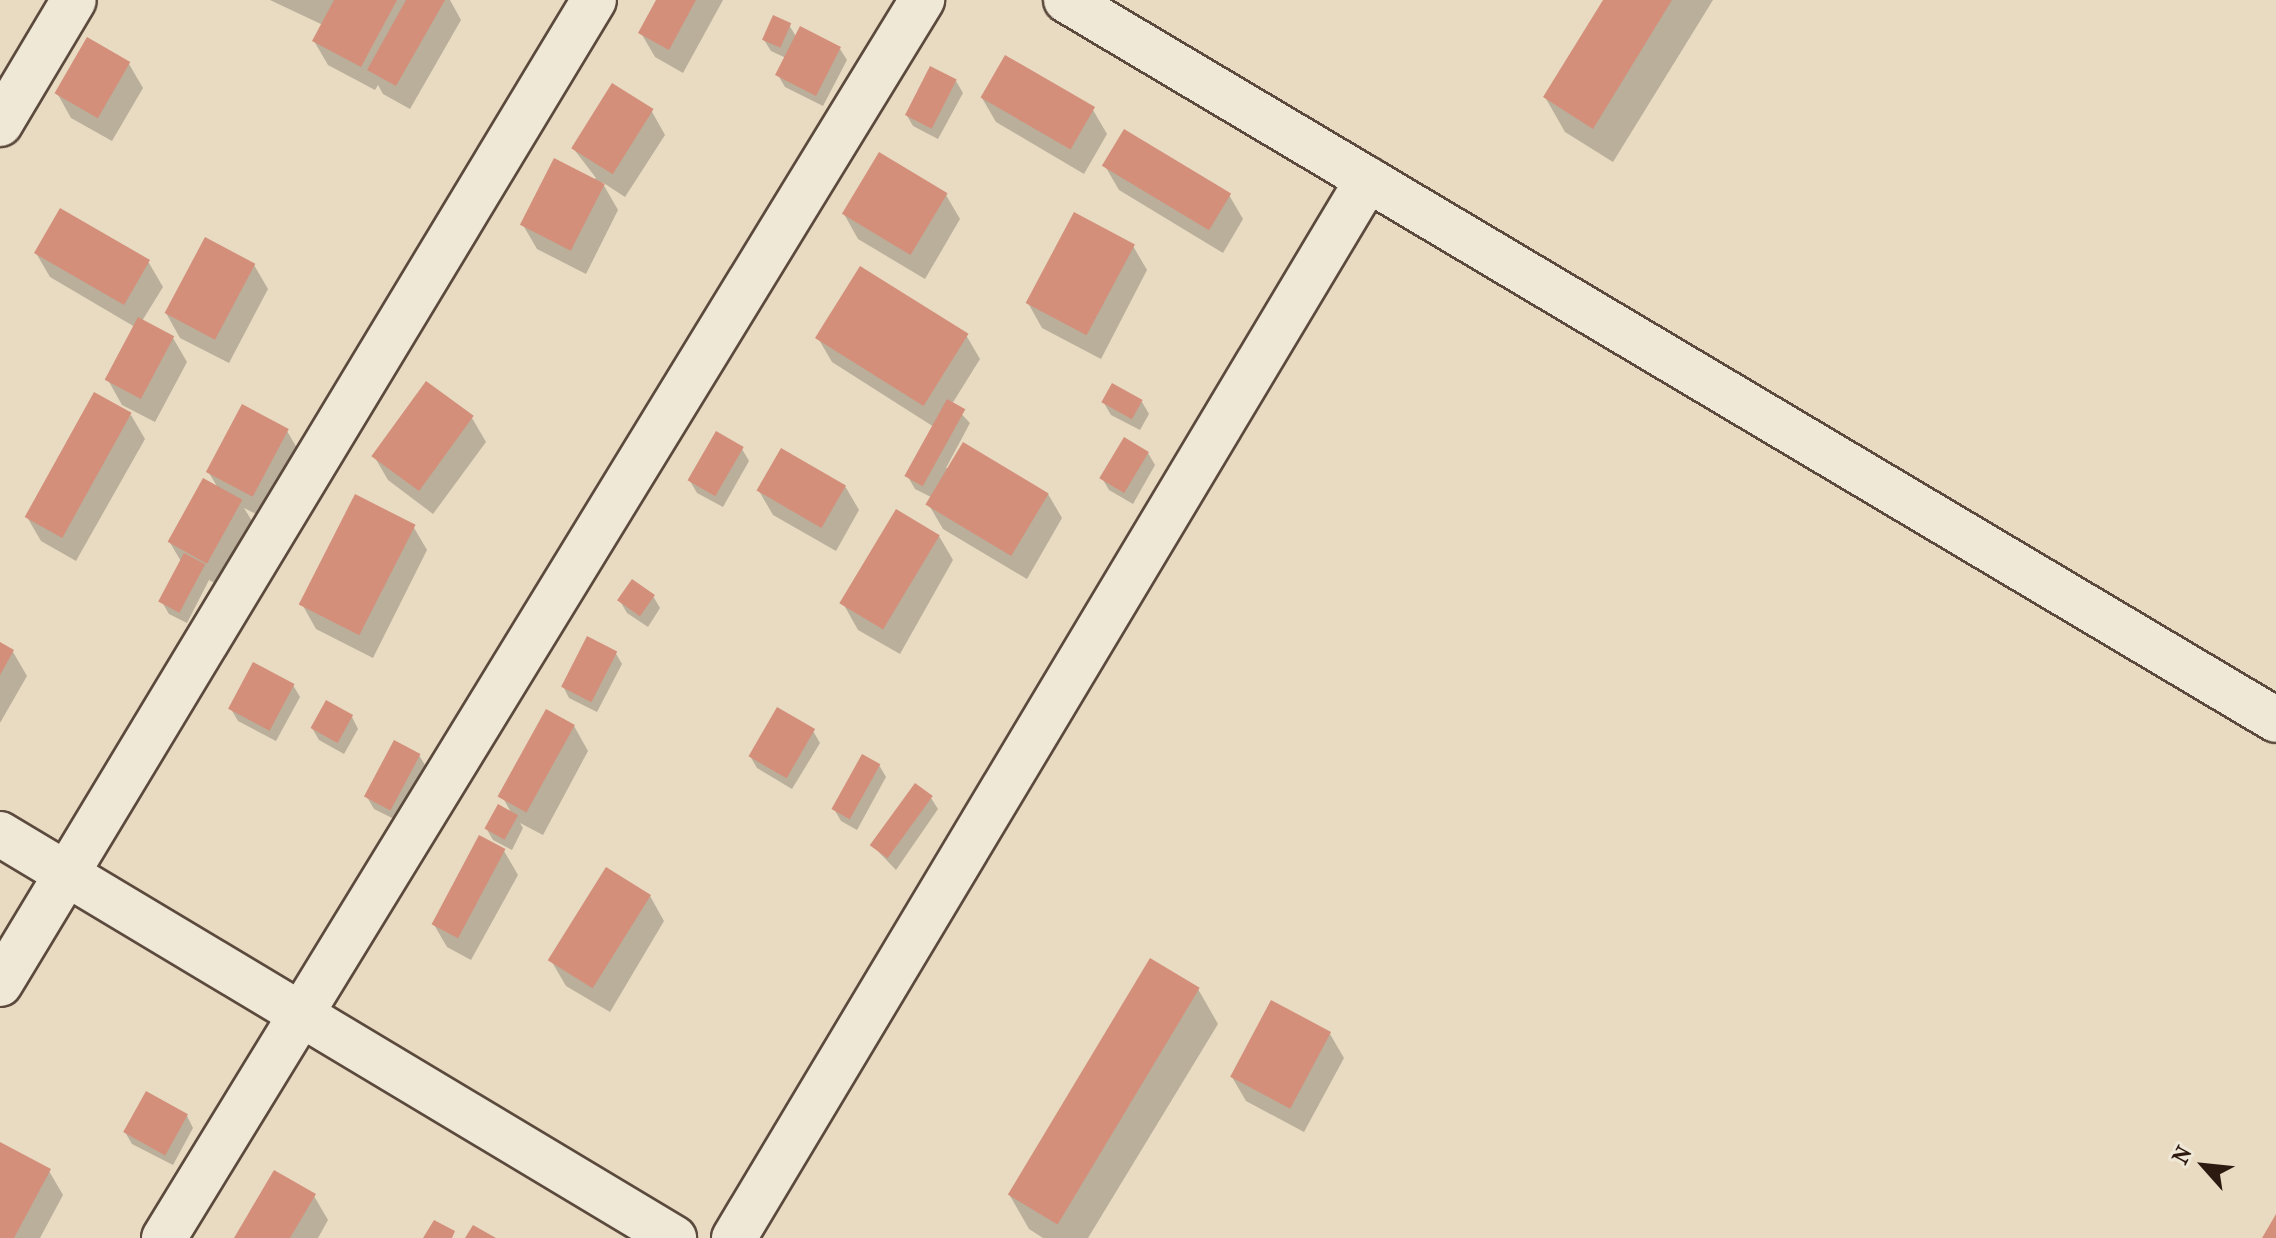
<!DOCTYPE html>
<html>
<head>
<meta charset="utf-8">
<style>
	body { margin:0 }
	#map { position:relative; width:2276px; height:1238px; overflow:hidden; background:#e8dbc2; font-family:"IM FELL French Canon",serif }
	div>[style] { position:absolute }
	.shadow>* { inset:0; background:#0003 }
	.building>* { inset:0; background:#d48f7b; transform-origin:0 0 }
	.roads { filter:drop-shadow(2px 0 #5b4a3d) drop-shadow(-2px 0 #5b4a3d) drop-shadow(0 2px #5b4a3d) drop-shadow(0 -2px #5b4a3d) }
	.minor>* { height:44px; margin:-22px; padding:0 22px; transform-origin:22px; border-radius:22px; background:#f0e8d7 }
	span { translate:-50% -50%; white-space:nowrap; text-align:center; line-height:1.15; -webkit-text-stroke:6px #f0e8d7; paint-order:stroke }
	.north { position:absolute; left:2164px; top:1126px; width:80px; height:80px; -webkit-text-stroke:6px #f0e8d7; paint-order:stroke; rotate:297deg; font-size:22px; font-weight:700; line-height:32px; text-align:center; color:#2c1a11 }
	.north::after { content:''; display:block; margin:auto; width:28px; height:36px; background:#2c1a11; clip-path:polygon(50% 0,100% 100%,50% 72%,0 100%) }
</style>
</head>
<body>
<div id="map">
	<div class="shadow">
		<div style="clip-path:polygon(270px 0,450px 0,461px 20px,410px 109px,383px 94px,378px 85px,375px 90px,328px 65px,314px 41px,323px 25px)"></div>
		<div style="clip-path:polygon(658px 0,723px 0,683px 73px,655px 57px,641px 33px)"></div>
		<div style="clip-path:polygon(1605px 0,1713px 0,1613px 162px,1565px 132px,1545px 97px)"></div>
		<div style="clip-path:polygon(789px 25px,797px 38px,840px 49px,847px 60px,823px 106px,785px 87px,778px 75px,786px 58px,771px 51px,764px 40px)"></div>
		<div style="clip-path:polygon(129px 64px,143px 88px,112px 141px,71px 118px,57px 93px)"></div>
		<div style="clip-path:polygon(956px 81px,963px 93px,938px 139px,913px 126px,906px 114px)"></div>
		<div style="clip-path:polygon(982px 98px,1093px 110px,1107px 134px,1084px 174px,996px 122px)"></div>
		<div style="clip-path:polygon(651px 110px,665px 135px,625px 197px,602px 182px,618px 210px,586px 274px,537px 249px,523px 225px,596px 178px,573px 148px)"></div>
		<div style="clip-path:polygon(1105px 166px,1229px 195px,1243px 219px,1223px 253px,1119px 190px)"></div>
		<div style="clip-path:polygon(946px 195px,960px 219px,925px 279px,858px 239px,844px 214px)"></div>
		<div style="clip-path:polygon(1133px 246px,1147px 270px,1101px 359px,1042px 328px,1028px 303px)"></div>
		<div style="clip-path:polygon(36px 253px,149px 263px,163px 287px,142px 321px,173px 338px,187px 362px,155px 422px,122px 405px,108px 380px,135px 327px,50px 277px)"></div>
		<div style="clip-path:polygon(254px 265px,268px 289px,229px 363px,180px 338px,166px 313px)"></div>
		<div style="clip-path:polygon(966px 335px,980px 359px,952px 404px,970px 423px,946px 468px,1048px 494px,1062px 518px,1027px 579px,943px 529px,929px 505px,933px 498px,915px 489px,908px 477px,934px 427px,832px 362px,818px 338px)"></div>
		<div style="clip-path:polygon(1142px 402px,1149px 414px,1140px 430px,1111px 415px,1104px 403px)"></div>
		<div style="clip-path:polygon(131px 415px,145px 439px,76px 561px,41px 541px,27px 517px)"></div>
		<div style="clip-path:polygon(472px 418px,486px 442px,433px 514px,388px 480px,374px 456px)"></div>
		<div style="clip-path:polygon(287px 431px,301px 455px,268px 520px,244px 508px,255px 526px,220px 586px,209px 580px,187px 623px,169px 614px,162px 602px,182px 563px,169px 541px,218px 488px,209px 473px)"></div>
		<div style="clip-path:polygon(742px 449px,749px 461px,723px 507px,697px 493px,690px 481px)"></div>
		<div style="clip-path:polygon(1148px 453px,1155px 465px,1133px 504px,1109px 490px,1102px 478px)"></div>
		<div style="clip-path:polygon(845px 486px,859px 510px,836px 551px,773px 515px,759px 491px)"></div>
		<div style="clip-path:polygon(413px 526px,427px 550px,373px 658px,316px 629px,302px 604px)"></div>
		<div style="clip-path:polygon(939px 536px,953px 560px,900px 654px,858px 630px,844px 605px)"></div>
		<div style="clip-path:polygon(653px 596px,660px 608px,648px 627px,627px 613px,620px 601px)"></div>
		<div style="clip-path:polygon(0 644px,13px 652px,27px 676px,0 723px)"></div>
		<div style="clip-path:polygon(615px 652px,622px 664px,597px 712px,569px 698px,563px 686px)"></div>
		<div style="clip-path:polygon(293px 685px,300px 697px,276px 741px,238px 721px,231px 709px)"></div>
		<div style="clip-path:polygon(352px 717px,358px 729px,344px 754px,319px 740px,312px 728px)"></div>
		<div style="clip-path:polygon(574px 726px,588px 751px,543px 835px,520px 823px,523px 828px,512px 850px,493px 840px,486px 828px,512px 814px,502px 796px)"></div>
		<div style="clip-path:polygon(813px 731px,820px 743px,792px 789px,757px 768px,750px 756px)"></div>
		<div style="clip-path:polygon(419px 755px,426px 767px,398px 821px,374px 809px,367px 797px)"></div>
		<div style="clip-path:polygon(879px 765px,886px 777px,857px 830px,841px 821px,834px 809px)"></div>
		<div style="clip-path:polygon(931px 798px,938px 809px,896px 870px,873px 846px)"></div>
		<div style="clip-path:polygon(504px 851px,518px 875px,471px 960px,447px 947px,433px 923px)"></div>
		<div style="clip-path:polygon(650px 896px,664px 921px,610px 1012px,566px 986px,552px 962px)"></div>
		<div style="clip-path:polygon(1198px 989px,1218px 1024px,1088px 1238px,1043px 1238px,1029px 1229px,1009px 1194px)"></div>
		<div style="clip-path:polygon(1330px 1034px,1344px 1058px,1304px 1132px,1246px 1101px,1232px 1077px)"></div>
		<div style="clip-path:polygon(187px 1116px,193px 1128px,173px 1165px,132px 1144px,125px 1132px)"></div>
		<div style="clip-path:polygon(0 1144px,49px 1171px,63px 1195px,40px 1238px,0 1238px)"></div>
		<div style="clip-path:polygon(314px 1196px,328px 1220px,318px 1238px,237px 1238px)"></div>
	</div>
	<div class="building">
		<div style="clip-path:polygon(334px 0,397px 0,361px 67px,312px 41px)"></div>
		<div style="clip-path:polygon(406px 0,445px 0,396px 86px,367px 70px)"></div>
		<div style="clip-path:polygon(656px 0,696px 0,669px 50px,638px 33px)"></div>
		<div style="clip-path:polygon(1603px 0,1672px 0,1593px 129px,1543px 97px)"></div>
		<div style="left:773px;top:15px;width:20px;height:27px;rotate:24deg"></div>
		<div style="left:800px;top:26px;width:46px;height:55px;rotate:27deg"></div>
		<div style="left:87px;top:37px;width:50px;height:65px;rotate:30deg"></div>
		<div style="left:1005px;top:55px;width:104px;height:49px;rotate:30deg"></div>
		<div style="left:930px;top:66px;width:30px;height:55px;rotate:27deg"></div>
		<div style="left:612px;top:83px;width:49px;height:77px;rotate:32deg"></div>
		<div style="left:1124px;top:129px;width:125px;height:43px;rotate:31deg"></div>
		<div style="left:879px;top:152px;width:80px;height:72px;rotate:31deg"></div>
		<div style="left:554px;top:158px;width:57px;height:75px;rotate:27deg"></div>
		<div style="left:60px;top:208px;width:104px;height:52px;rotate:30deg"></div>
		<div style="left:1074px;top:212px;width:69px;height:103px;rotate:28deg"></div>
		<div style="left:205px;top:237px;width:57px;height:86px;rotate:28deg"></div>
		<div style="left:860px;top:266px;width:128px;height:85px;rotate:32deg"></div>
		<div style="left:138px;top:317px;width:41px;height:71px;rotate:28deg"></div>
		<div style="left:426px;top:381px;width:59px;height:93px;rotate:36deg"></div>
		<div style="left:1112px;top:383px;width:35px;height:22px;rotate:29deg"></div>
		<div style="left:94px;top:392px;width:43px;height:143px;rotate:29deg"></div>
		<div style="left:947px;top:399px;width:21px;height:88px;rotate:29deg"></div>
		<div style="left:242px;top:404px;width:53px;height:77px;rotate:28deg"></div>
		<div style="left:716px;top:431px;width:32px;height:57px;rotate:30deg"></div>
		<div style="left:1124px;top:437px;width:29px;height:48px;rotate:31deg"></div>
		<div style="left:963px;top:442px;width:100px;height:73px;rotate:31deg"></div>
		<div style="left:781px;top:448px;width:75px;height:49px;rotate:30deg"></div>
		<div style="left:203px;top:478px;width:45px;height:73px;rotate:29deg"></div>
		<div style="left:355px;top:494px;width:68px;height:124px;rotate:27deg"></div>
		<div style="left:896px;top:509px;width:51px;height:110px;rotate:31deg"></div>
		<div style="left:184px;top:553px;width:24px;height:55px;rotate:28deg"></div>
		<div style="left:632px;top:579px;width:28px;height:26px;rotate:35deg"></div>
		<div style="left:587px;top:636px;width:34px;height:57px;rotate:27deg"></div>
		<div style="clip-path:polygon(0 642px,14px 650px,0 675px)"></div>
		<div style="left:253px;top:662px;width:47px;height:53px;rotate:28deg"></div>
		<div style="left:326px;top:700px;width:31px;height:32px;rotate:29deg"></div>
		<div style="left:777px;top:707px;width:44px;height:57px;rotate:30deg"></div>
		<div style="left:546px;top:709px;width:33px;height:100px;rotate:29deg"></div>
		<div style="left:394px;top:740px;width:30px;height:64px;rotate:28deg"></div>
		<div style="left:862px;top:754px;width:21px;height:63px;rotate:29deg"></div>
		<div style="left:915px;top:783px;width:22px;height:77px;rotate:36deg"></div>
		<div style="left:498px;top:804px;width:23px;height:28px;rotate:29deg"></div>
		<div style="left:479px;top:835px;width:30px;height:101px;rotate:28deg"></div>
		<div style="left:606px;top:867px;width:53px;height:110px;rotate:32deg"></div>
		<div style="left:1150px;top:958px;width:58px;height:276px;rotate:31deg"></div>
		<div style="left:1271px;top:1000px;width:68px;height:87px;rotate:28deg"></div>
		<div style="left:146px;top:1091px;width:48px;height:47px;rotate:29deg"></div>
		<div style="clip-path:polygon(0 1142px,51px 1169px,14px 1238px,0 1238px)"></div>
		<div style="clip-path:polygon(274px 1170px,316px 1194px,290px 1238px,234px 1238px)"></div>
		<div style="clip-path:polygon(2276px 1214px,2276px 1238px,2262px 1238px)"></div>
		<div style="clip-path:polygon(434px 1220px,455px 1231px,452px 1238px,423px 1238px)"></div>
		<div style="clip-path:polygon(473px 1225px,496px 1238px,465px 1238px)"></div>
	</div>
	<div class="roads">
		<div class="minor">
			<div style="left:1066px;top:0;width:1408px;rotate:30.75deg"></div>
			<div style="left:0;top:124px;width:144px;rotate:-59.2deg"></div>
			<div style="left:0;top:834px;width:786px;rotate:30.94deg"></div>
			<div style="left:0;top:984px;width:1149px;rotate:-58.88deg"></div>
			<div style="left:164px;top:1238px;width:1452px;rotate:-58.52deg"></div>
			<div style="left:734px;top:1238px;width:1234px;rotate:-59.09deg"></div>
		</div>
	</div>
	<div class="north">N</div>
</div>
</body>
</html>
